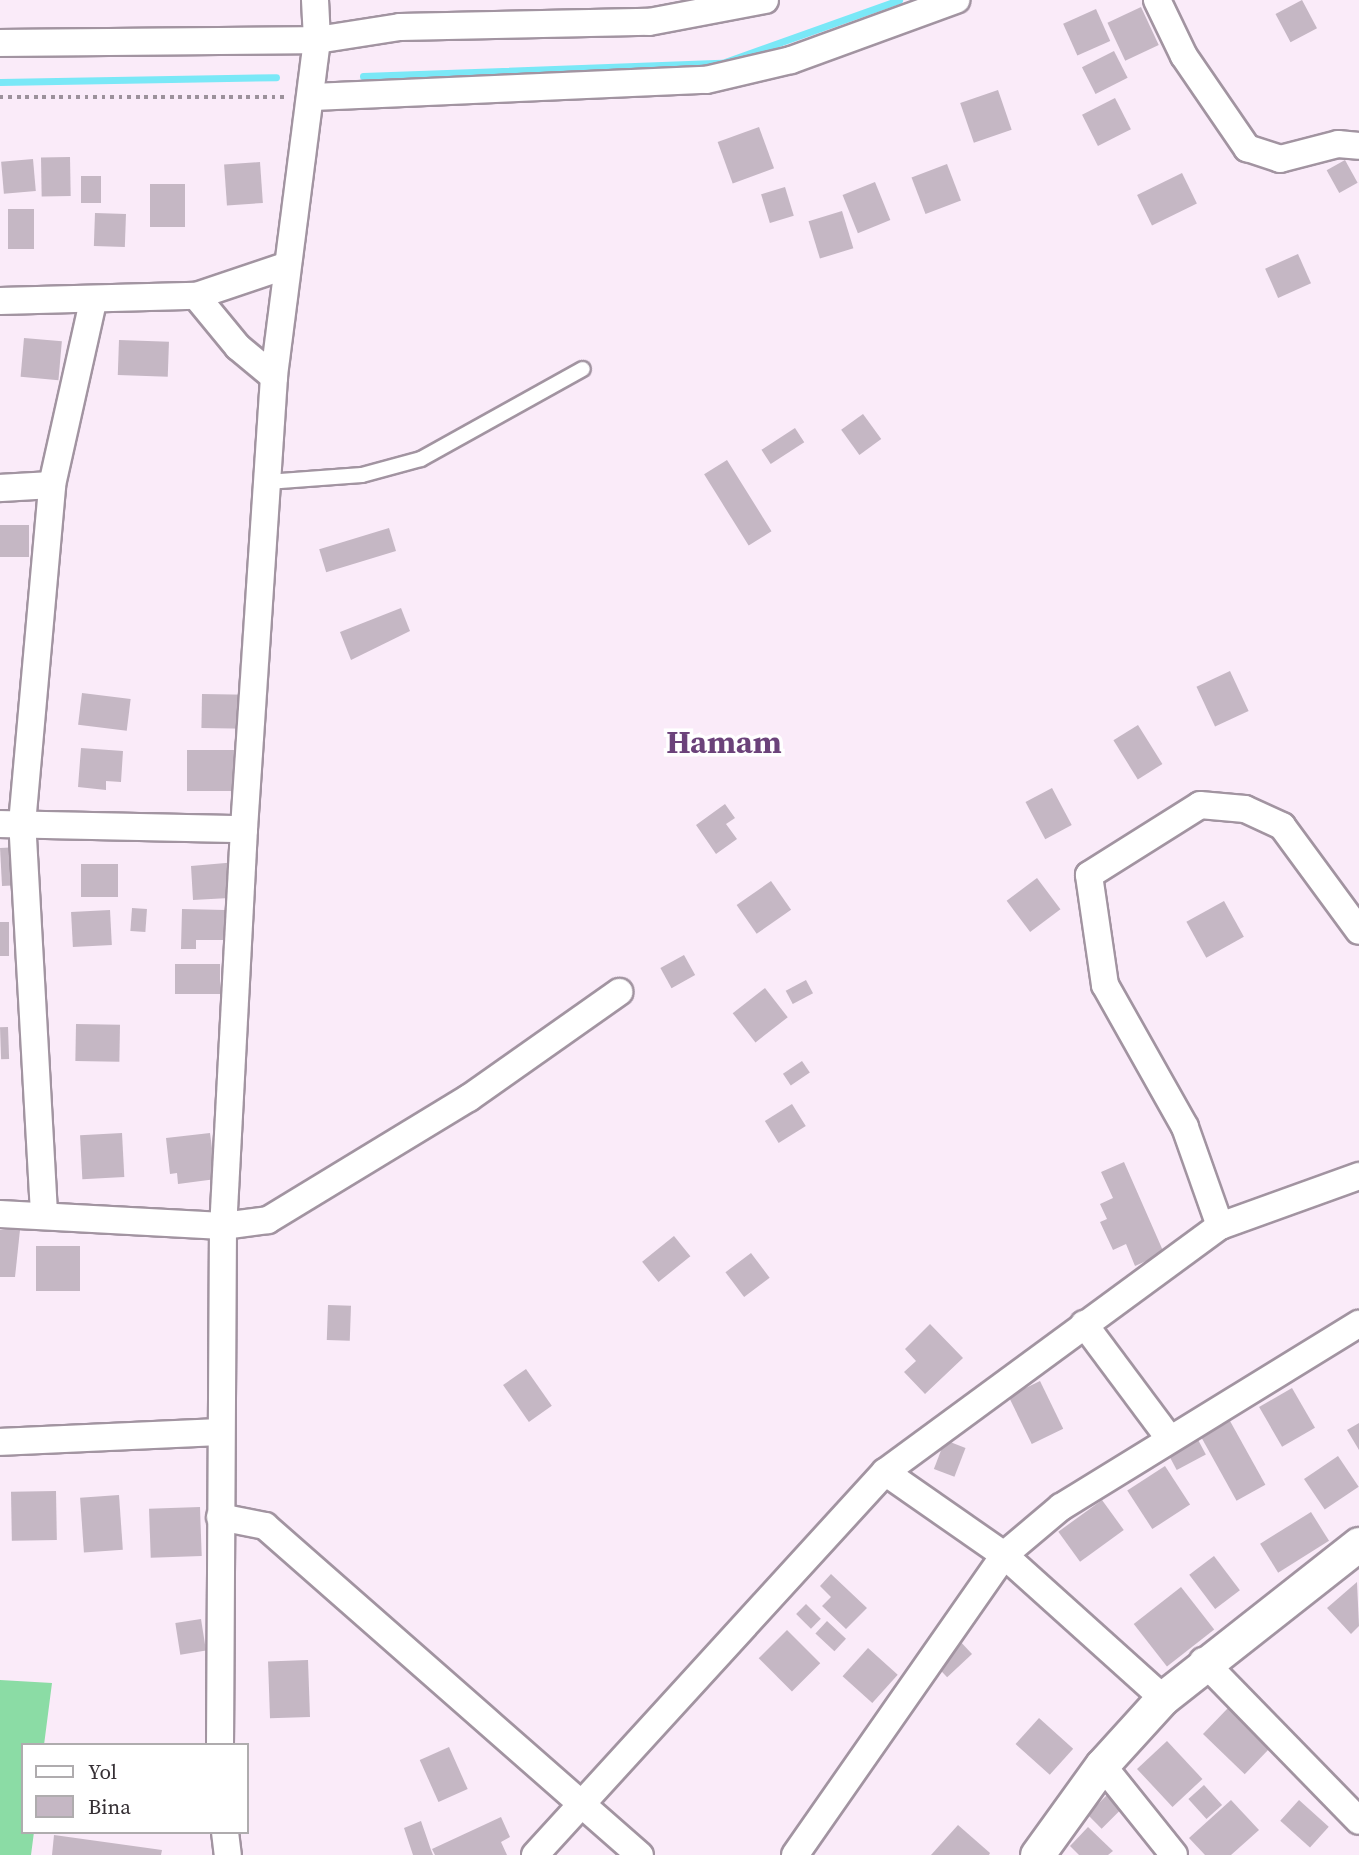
<!DOCTYPE html>
<html>
<head>
<meta charset="utf-8">
<style>
	body { margin:0 }
	#map { position:relative; width:1359px; height:1855px; overflow:hidden; background:#faebf9; font-family:"Source Serif 4",serif }
	div>[style] { position:absolute }
	.green>* { inset:0; background:#8bdca5 }
	.stream>* { height:7px; margin:-3.5px; padding:0 3.5px; transform-origin:3.5px; border-radius:3.5px; background:#7ae8f7 }
	.building>* { inset:0; background:#c5b7c4; transform-origin:0 0 }
	.path>* { height:4.5px; margin-top:-2.25px; transform-origin:0; background:repeating-linear-gradient(90deg,#9c919b 0 3.5px,transparent 0 8.5px) }
	.roads { filter:drop-shadow(2px 0 #a294a1) drop-shadow(-2px 0 #a294a1) drop-shadow(0 2px #a294a1) drop-shadow(0 -2px #a294a1) }
	.service>* { height:14px; margin:-7px; padding:0 7px; transform-origin:7px; border-radius:7px; background:#fff }
	.minor>* { height:26px; margin:-13px; padding:0 13px; transform-origin:13px; border-radius:13px; background:#fff }
	.tertiary>* { height:33px; margin:-16.5px; padding:0 16.5px; transform-origin:16.5px; border-radius:16.5px; background:#fff }
	span { translate:-50% -50%; white-space:nowrap; text-align:center; line-height:1.15; -webkit-text-stroke:7px #fff; paint-order:stroke }
	.district-label { font-size:32px; color:#6b427a; font-weight:700 }
	.legend { position:absolute; left:21px; top:1743px; width:228px; height:91px; box-sizing:border-box; background:#fff; border:2px solid #afacae; margin:0; padding:9px 12px; list-style:none; font-size:21px; color:#363035 }
	.legend li { display:flex; align-items:center; gap:14px; height:35px }
	.legend b { width:35px; border:2px solid #afacae }
</style>
</head>
<body>
<div id="map">
	<div class="green">
		<div style="clip-path:polygon(0 1680px,52px 1683px,44px 1745px,23px 1745px,23px 1832px,34px 1832px,31px 1855px,0 1855px)"></div>
	</div>
	<div class="stream">
		<div style="left:363px;top:76px;width:359px;rotate:-2.1deg"></div>
		<div style="left:722px;top:63px;width:188px;rotate:-19.6deg"></div>
		<div style="left:0;top:82px;width:276px;rotate:-1deg"></div>
	</div>
	<div class="building">
		<div style="left:1302px;top:0;width:32px;height:30px;rotate:62deg"></div>
		<div style="left:1141px;top:7px;width:42px;height:37px;rotate:65deg"></div>
		<div style="left:1096px;top:9px;width:35px;height:36px;rotate:66deg"></div>
		<div style="left:1114px;top:51px;width:30px;height:36px;rotate:63deg"></div>
		<div style="left:998px;top:90px;width:42px;height:40px;rotate:71deg"></div>
		<div style="left:1115px;top:98px;width:35px;height:37px;rotate:63deg"></div>
		<div style="left:759px;top:127px;width:44px;height:44px;rotate:70deg"></div>
		<div style="left:70px;top:157px;width:39px;height:29px;rotate:89deg"></div>
		<div style="left:33px;top:159px;width:32px;height:32px;rotate:85deg"></div>
		<div style="left:1345px;top:160px;width:26px;height:21px;rotate:61deg"></div>
		<div style="left:260px;top:162px;width:41px;height:36px;rotate:86deg"></div>
		<div style="left:947px;top:164px;width:39px;height:38px;rotate:69deg"></div>
		<div style="left:1182px;top:173px;width:34px;height:50px;rotate:64deg"></div>
		<div style="left:81px;top:176px;width:20px;height:27px"></div>
		<div style="left:875px;top:182px;width:41px;height:35px;rotate:68deg"></div>
		<div style="left:150px;top:184px;width:35px;height:43px"></div>
		<div style="left:785px;top:187px;width:30px;height:25px;rotate:73deg"></div>
		<div style="left:8px;top:209px;width:26px;height:40px"></div>
		<div style="left:842px;top:211px;width:39px;height:35px;rotate:73deg"></div>
		<div style="left:95px;top:213px;width:31px;height:33px;rotate:2deg"></div>
		<div style="left:1298px;top:254px;width:32px;height:36px;rotate:66deg"></div>
		<div style="left:24px;top:338px;width:38px;height:39px;rotate:5deg"></div>
		<div style="left:119px;top:340px;width:50px;height:35px;rotate:2deg"></div>
		<div style="left:863px;top:414px;width:31px;height:27px;rotate:54deg"></div>
		<div style="left:795px;top:428px;width:17px;height:40px;rotate:57deg"></div>
		<div style="left:727px;top:460px;width:84px;height:27px;rotate:58deg"></div>
		<div style="left:0;top:525px;width:29px;height:32px"></div>
		<div style="left:389px;top:528px;width:24px;height:73px;rotate:73deg"></div>
		<div style="clip-path:polygon(401px 608px,410px 631px,351px 660px,340px 632px)"></div>
		<div style="left:1230px;top:671px;width:44px;height:37px;rotate:65deg"></div>
		<div style="left:82px;top:693px;width:49px;height:32px;rotate:7deg"></div>
		<div style="left:202px;top:694px;width:46px;height:34px;rotate:1deg"></div>
		<div style="left:1138px;top:725px;width:46px;height:29px;rotate:58deg"></div>
		<div style="clip-path:polygon(81px 748px,123px 751px,121px 782px,106px 781px,106px 790px,78px 787px)"></div>
		<div style="left:187px;top:750px;width:47px;height:41px"></div>
		<div style="left:1052px;top:788px;width:42px;height:30px;rotate:62deg"></div>
		<div style="clip-path:polygon(725px 804px,735px 818px,726px 824px,737px 839px,716px 854px,696px 825px)"></div>
		<div style="left:20px;top:847px;width:38px;height:20px;rotate:87deg"></div>
		<div style="clip-path:polygon(237px 862px,238px 879px,228px 880px,229px 898px,193px 900px,191px 866px)"></div>
		<div style="left:81px;top:864px;width:37px;height:33px"></div>
		<div style="left:1037px;top:878px;width:39px;height:38px;rotate:53deg"></div>
		<div style="left:771px;top:881px;width:35px;height:42px;rotate:55deg"></div>
		<div style="left:1224px;top:901px;width:41px;height:43px;rotate:61deg"></div>
		<div style="left:132px;top:908px;width:15px;height:23px;rotate:4deg"></div>
		<div style="clip-path:polygon(182px 909px,225px 910px,224px 940px,196px 940px,196px 949px,181px 949px)"></div>
		<div style="left:110px;top:910px;width:35px;height:39px;rotate:87deg"></div>
		<div style="left:0;top:922px;width:9px;height:34px"></div>
		<div style="left:684px;top:955px;width:23px;height:27px;rotate:61deg"></div>
		<div style="left:175px;top:964px;width:45px;height:30px"></div>
		<div style="left:806px;top:980px;width:15px;height:23px;rotate:62deg"></div>
		<div style="left:765px;top:988px;width:37px;height:41px;rotate:52deg"></div>
		<div style="left:76px;top:1024px;width:44px;height:37px;rotate:1deg"></div>
		<div style="left:8px;top:1027px;width:32px;height:8px;rotate:88deg"></div>
		<div style="left:802px;top:1061px;width:14px;height:23px;rotate:56deg"></div>
		<div style="left:792px;top:1104px;width:26px;height:32px;rotate:58deg"></div>
		<div style="left:122px;top:1133px;width:44px;height:42px;rotate:87deg"></div>
		<div style="clip-path:polygon(210px 1133px,216px 1179px,178px 1184px,177px 1173px,170px 1174px,166px 1138px)"></div>
		<div style="clip-path:polygon(1124px 1162px,1164px 1253px,1135px 1266px,1126px 1244px,1113px 1250px,1100px 1222px,1107px 1219px,1100px 1204px,1113px 1198px,1101px 1172px)"></div>
		<div style="clip-path:polygon(0 1230px,20px 1230px,15px 1277px,0 1277px)"></div>
		<div style="left:674px;top:1236px;width:26px;height:41px;rotate:51deg"></div>
		<div style="left:36px;top:1246px;width:44px;height:45px"></div>
		<div style="left:751px;top:1253px;width:31px;height:32px;rotate:53deg"></div>
		<div style="left:328px;top:1305px;width:23px;height:35px;rotate:2deg"></div>
		<div style="clip-path:polygon(930px 1324px,963px 1358px,925px 1394px,904px 1372px,916px 1361px,905px 1349px)"></div>
		<div style="left:526px;top:1369px;width:45px;height:28px;rotate:55deg"></div>
		<div style="left:1040px;top:1381px;width:53px;height:35px;rotate:64deg"></div>
		<div style="left:1292px;top:1388px;width:46px;height:38px;rotate:60deg"></div>
		<div style="left:1230px;top:1421px;width:73px;height:33px;rotate:61deg"></div>
		<div style="clip-path:polygon(1359px 1423px,1359px 1450px,1347px 1430px)"></div>
		<div style="left:1196px;top:1436px;width:21px;height:33px;rotate:62deg"></div>
		<div style="left:945px;top:1440px;width:22px;height:31px;rotate:21deg"></div>
		<div style="left:1338px;top:1456px;width:37px;height:41px;rotate:56deg"></div>
		<div style="left:1165px;top:1466px;width:46px;height:45px;rotate:57deg"></div>
		<div style="left:56px;top:1491px;width:49px;height:45px;rotate:89deg"></div>
		<div style="left:119px;top:1495px;width:55px;height:39px;rotate:86deg"></div>
		<div style="left:1102px;top:1500px;width:37px;height:54px;rotate:54deg"></div>
		<div style="left:200px;top:1507px;width:49px;height:51px;rotate:88deg"></div>
		<div style="left:1311px;top:1512px;width:34px;height:60px;rotate:58deg"></div>
		<div style="left:1214px;top:1556px;width:43px;height:31px;rotate:53deg"></div>
		<div style="clip-path:polygon(831px 1574px,867px 1608px,846px 1629px,822px 1606px,831px 1597px,820px 1586px)"></div>
		<div style="clip-path:polygon(1357px 1582px,1359px 1626px,1351px 1634px,1327px 1608px)"></div>
		<div style="left:1181px;top:1587px;width:54px;height:60px;rotate:52deg"></div>
		<div style="left:806px;top:1604px;width:21px;height:14px;rotate:45deg"></div>
		<div style="left:201px;top:1619px;width:32px;height:26px;rotate:81deg"></div>
		<div style="left:827px;top:1621px;width:26px;height:17px;rotate:43deg"></div>
		<div style="left:787px;top:1630px;width:47px;height:40px;rotate:45deg"></div>
		<div style="left:957px;top:1638px;width:22px;height:34px;rotate:47deg"></div>
		<div style="left:868px;top:1648px;width:40px;height:38px;rotate:42deg"></div>
		<div style="left:308px;top:1660px;width:57px;height:40px;rotate:88deg"></div>
		<div style="left:1228px;top:1708px;width:58px;height:36px;rotate:44deg"></div>
		<div style="left:1039px;top:1718px;width:46px;height:35px;rotate:42deg"></div>
		<div style="left:1167px;top:1741px;width:52px;height:41px;rotate:47deg"></div>
		<div style="left:449px;top:1747px;width:46px;height:32px;rotate:66deg"></div>
		<div style="left:1204px;top:1785px;width:27px;height:21px;rotate:48deg"></div>
		<div style="left:1108px;top:1794px;width:20px;height:29px;rotate:45deg"></div>
		<div style="clip-path:polygon(1231px 1800px,1259px 1830px,1231px 1855px,1205px 1855px,1189px 1838px)"></div>
		<div style="left:1299px;top:1800px;width:40px;height:28px;rotate:42deg"></div>
		<div style="clip-path:polygon(501px 1817px,510px 1837px,501px 1842px,507px 1855px,435px 1855px,432px 1849px)"></div>
		<div style="clip-path:polygon(421px 1821px,431px 1850px,433px 1855px,413px 1855px,404px 1828px)"></div>
		<div style="clip-path:polygon(958px 1825px,990px 1853px,989px 1855px,931px 1855px)"></div>
		<div style="clip-path:polygon(1088px 1827px,1113px 1851px,1108px 1855px,1079px 1855px,1070px 1846px)"></div>
		<div style="clip-path:polygon(54px 1835px,162px 1850px,161px 1855px,52px 1855px)"></div>
	</div>
	<div class="path">
		<div style="left:0;top:97px;width:287px"></div>
	</div>
	<div class="roads">
		<div class="service">
			<div style="left:267px;top:482px;width:95px;rotate:-4.2deg"></div>
			<div style="left:362px;top:475px;width:61px;rotate:-15.2deg"></div>
			<div style="left:421px;top:459px;width:185px;rotate:-29.1deg"></div>
		</div>
		<div class="minor">
			<div style="left:315px;top:0;width:40px;rotate:87.1deg"></div>
			<div style="left:317px;top:40px;width:84px;rotate:-8.9deg"></div>
			<div style="left:400px;top:27px;width:249px;rotate:-1.2deg"></div>
			<div style="left:649px;top:22px;width:118px;rotate:-10.7deg"></div>
			<div style="left:1157px;top:0;width:62px;rotate:64.3deg"></div>
			<div style="left:1184px;top:56px;width:112px;rotate:55.6deg"></div>
			<div style="left:1247px;top:148px;width:35px;rotate:18deg"></div>
			<div style="left:1280px;top:159px;width:60px;rotate:-14.5deg"></div>
			<div style="left:1338px;top:144px;width:21px;rotate:5deg"></div>
			<div style="left:0;top:43px;width:317px;rotate:-0.5deg"></div>
			<div style="left:317px;top:40px;width:340px;rotate:97.3deg"></div>
			<div style="left:274px;top:377px;width:453px;rotate:93.8deg"></div>
			<div style="left:244px;top:829px;width:398px;rotate:93deg"></div>
			<div style="left:223px;top:1226px;width:519px;rotate:90.33deg"></div>
			<div style="left:313px;top:97px;width:393px;rotate:-2.5deg"></div>
			<div style="left:706px;top:80px;width:87px;rotate:-13.2deg"></div>
			<div style="left:791px;top:60px;width:176px;rotate:-20deg"></div>
			<div style="left:196px;top:296px;width:66px;rotate:50.5deg"></div>
			<div style="left:238px;top:347px;width:47px;rotate:39.8deg"></div>
			<div style="left:0;top:301px;width:196px;rotate:-1.5deg"></div>
			<div style="left:196px;top:296px;width:94px;rotate:-18.6deg"></div>
			<div style="left:0;top:488px;width:52px;rotate:-3.3deg"></div>
			<div style="left:0;top:824px;width:244px;rotate:1.2deg"></div>
			<div style="left:44px;top:1213px;width:390px;rotate:-93.2deg"></div>
			<div style="left:22px;top:824px;width:340px;rotate:-84.9deg"></div>
			<div style="left:52px;top:485px;width:188px;rotate:-77.4deg"></div>
			<div style="left:0;top:1214px;width:223px;rotate:3.1deg"></div>
			<div style="left:223px;top:1226px;width:45px;rotate:-7.6deg"></div>
			<div style="left:268px;top:1220px;width:235px;rotate:-31.3deg"></div>
			<div style="left:469px;top:1098px;width:184px;rotate:-35.2deg"></div>
			<div style="left:1220px;top:1226px;width:105px;rotate:-109.5deg"></div>
			<div style="left:1185px;top:1127px;width:163px;rotate:-119.4deg"></div>
			<div style="left:1105px;top:985px;width:111px;rotate:-98.3deg"></div>
			<div style="left:1089px;top:875px;width:131px;rotate:-32.2deg"></div>
			<div style="left:1200px;top:805px;width:45px;rotate:5.1deg"></div>
			<div style="left:1245px;top:809px;width:41px;rotate:24.7deg"></div>
			<div style="left:1282px;top:826px;width:130px;rotate:53.7deg"></div>
			<div style="left:1084px;top:1324px;width:142px;rotate:53.3deg"></div>
			<div style="left:0;top:1442px;width:218px;rotate:-2.6deg"></div>
			<div style="left:885px;top:1472px;width:145px;rotate:34.9deg"></div>
			<div style="left:1004px;top:1555px;width:214px;rotate:42deg"></div>
			<div style="left:220px;top:1517px;width:46px;rotate:11.3deg"></div>
			<div style="left:265px;top:1526px;width:499px;rotate:41.3deg"></div>
			<div style="left:1203px;top:1661px;width:223px;rotate:45.7deg"></div>
			<div style="left:1102px;top:1765px;width:115px;rotate:51.3deg"></div>
			<div style="left:225px;top:1832px;width:23px;rotate:83deg"></div>
			<div style="left:535px;top:1855px;width:519px;rotate:-47.58deg"></div>
			<div style="left:885px;top:1472px;width:416px;rotate:-36.3deg"></div>
			<div style="left:1220px;top:1226px;width:148px;rotate:-19.8deg"></div>
			<div style="left:795px;top:1855px;width:366px;rotate:-55.1deg"></div>
			<div style="left:1004px;top:1555px;width:75px;rotate:-40.1deg"></div>
			<div style="left:1061px;top:1507px;width:350px;rotate:-31.6deg"></div>
		</div>
		<div class="tertiary">
			<div style="left:1037px;top:1855px;width:111px;rotate:-54.2deg"></div>
			<div style="left:1102px;top:1765px;width:91px;rotate:-47.7deg"></div>
			<div style="left:1163px;top:1698px;width:249px;rotate:-38.2deg"></div>
		</div>
	</div>
	<div class="district-label">
		<span style="left:724px;top:742px">Hamam</span>
	</div>
	<ul class="legend">
	<li><b style="height:9px;background:#fff"></b>Yol</li>
	<li><b style="height:19px;background:#c5b7c4"></b>Bina</li>
	</ul>
</div>
</body>
</html>
